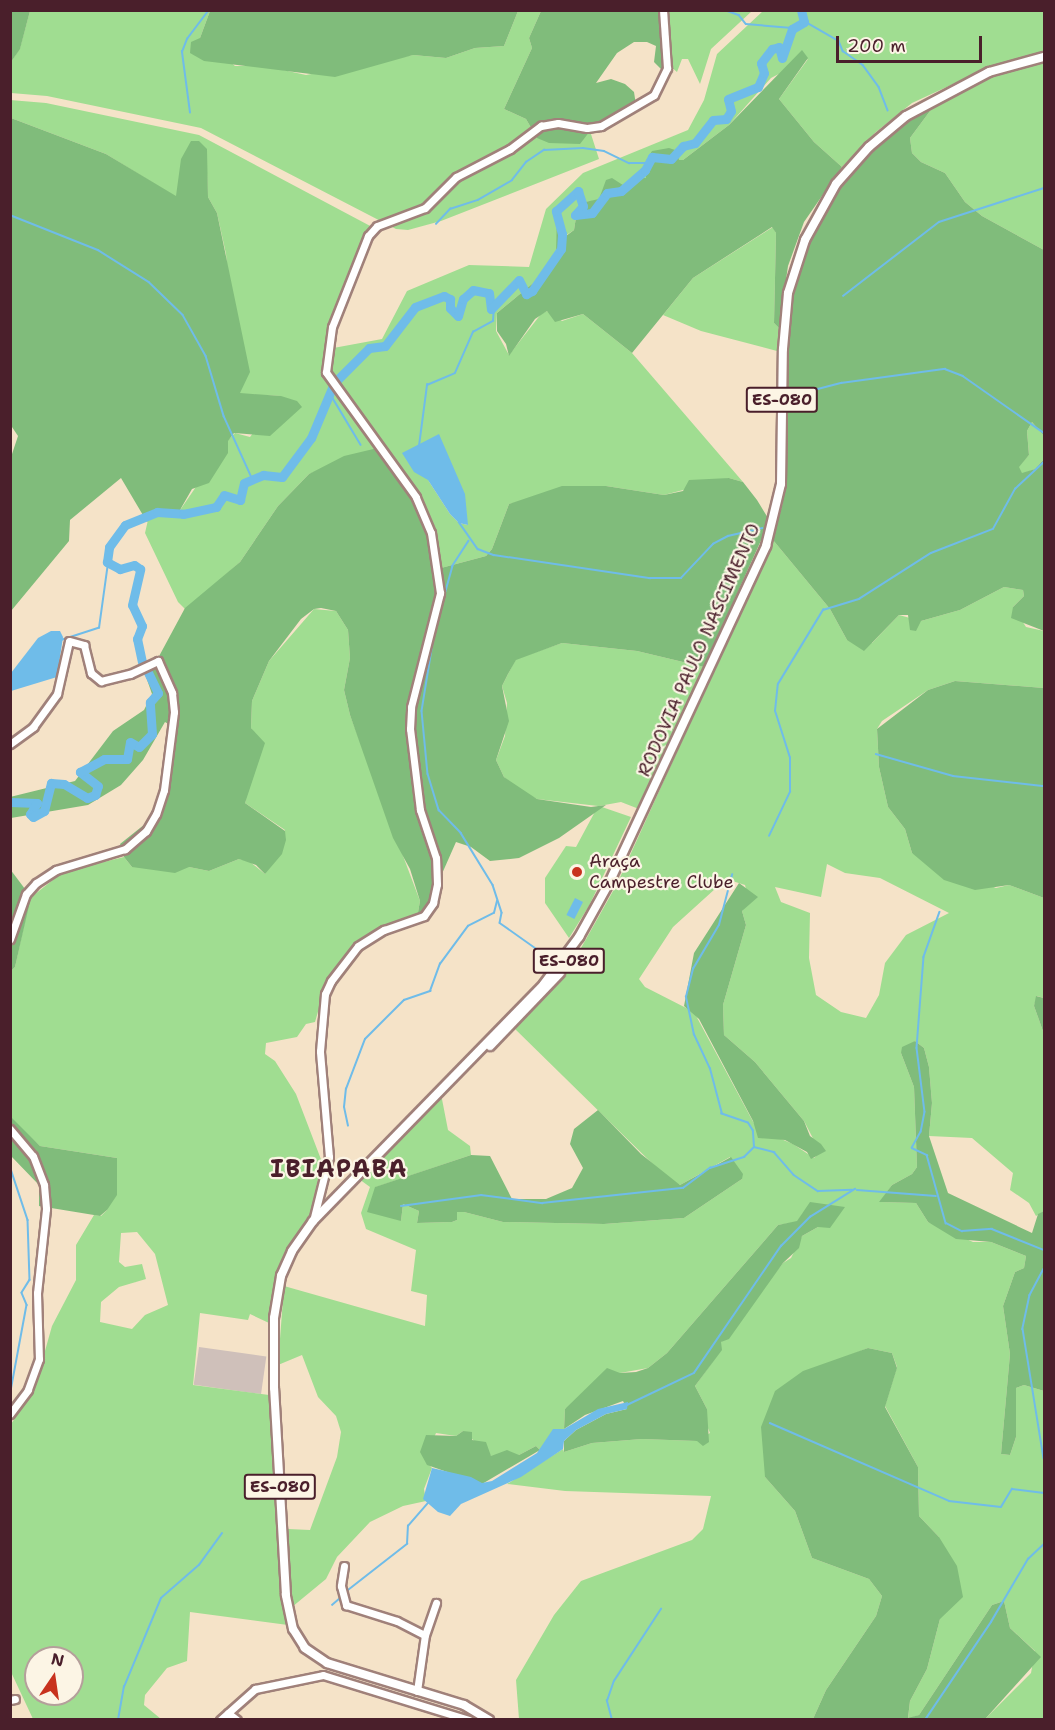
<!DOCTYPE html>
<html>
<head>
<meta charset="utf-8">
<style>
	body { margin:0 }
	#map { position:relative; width:1055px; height:1730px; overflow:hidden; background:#f5e3c8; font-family:"Shantell Sans",sans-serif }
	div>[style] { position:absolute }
	.industrial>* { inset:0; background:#cfc0ba; transform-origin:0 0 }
	.green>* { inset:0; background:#a0dd91 }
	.forest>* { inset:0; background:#80bc7b }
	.water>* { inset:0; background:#6fbce9; transform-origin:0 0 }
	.stream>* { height:1.5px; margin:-0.75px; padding:0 0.75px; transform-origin:0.75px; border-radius:0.75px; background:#6fbce9 }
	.river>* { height:9px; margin:-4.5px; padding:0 4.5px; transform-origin:4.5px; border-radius:4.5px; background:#6fbce9 }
	.roads { filter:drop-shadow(2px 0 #a0817a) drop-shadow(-2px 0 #a0817a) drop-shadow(0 2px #a0817a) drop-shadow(0 -2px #a0817a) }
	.minor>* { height:7px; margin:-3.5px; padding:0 3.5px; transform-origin:3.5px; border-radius:3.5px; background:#fff }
	.major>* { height:8px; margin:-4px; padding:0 4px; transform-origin:4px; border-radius:4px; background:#fff }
	.dots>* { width:16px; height:16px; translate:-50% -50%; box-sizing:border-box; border:3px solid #fcf5e5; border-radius:50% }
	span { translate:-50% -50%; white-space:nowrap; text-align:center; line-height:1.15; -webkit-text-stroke:4.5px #fcf5e5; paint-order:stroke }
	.shield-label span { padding:2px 4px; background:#fcf5e5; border:2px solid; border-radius:4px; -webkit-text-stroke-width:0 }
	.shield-label { font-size:16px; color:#4a1f2b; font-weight:700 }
	.street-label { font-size:18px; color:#4a1f2b }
	.poi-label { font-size:18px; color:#4a1f2b }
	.left { translate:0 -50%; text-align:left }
	.district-label { font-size:24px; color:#4a1f2b; font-weight:700; letter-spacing:1.5px }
	.frame { position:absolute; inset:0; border:12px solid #4a1f2b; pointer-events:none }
	.north { position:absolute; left:24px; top:1646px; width:60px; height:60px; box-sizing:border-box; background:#fcf5e5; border:2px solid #b59f9b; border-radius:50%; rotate:13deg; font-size:16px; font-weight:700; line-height:24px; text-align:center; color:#4a1f2b }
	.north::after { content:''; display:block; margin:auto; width:21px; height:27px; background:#c8321e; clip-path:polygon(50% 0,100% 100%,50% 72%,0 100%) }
	.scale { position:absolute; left:836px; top:36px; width:146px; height:27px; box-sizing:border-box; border:3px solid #4a1f2b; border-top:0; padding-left:8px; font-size:18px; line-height:21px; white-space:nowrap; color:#4a1f2b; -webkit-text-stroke:4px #fcf5e5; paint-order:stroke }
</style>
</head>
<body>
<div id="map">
	<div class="industrial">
		<div style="left:199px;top:1347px;width:68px;height:38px;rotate:8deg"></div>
	</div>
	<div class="green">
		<div style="clip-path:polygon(30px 11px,210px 11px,200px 38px,235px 66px,265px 66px,306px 75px,413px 55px,446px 58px,475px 48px,504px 46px,518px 11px,541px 11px,529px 38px,532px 48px,504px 109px,526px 119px,537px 138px,590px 131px,599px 159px,441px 221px,408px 230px,396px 229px,201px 128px,47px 96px,11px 93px,11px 62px,20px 48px)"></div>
		<div style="clip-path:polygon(660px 11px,752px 11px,711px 49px,700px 84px,688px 59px,682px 59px,677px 72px,664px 61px)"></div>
		<div style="clip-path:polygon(evenodd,763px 11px,1044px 11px,1044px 53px,990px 67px,912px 103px,876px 132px,842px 167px,814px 142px,779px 99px,808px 59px,771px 78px,729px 125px,683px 160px,679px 160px,678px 151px,662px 150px,646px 161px,646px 178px,628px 189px,605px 191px,599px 200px,585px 202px,577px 211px,574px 230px,565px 236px,561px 216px,556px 254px,538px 279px,497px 313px,496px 331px,509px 355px,541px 314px,547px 311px,562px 321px,583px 314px,632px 353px,743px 482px,729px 478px,664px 495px,606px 486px,509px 504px,492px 549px,486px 556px,441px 568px,431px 561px,428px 526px,397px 460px,385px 446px,309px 474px,278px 506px,240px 562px,186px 610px,178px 602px,145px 533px,148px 520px,153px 515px,176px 516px,228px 440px,235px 433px,250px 437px,281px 396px,240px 394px,226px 254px,217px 213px,208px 197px,206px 149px,176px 197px,106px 154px,11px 118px,10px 100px,46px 103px,199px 135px,374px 228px,328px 349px,382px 339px,407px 291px,469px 265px,529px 267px,546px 209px,583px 173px,688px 130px,704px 100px,717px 54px,763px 11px,428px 480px,468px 525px,459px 523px,450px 514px,428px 480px)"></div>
		<div style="clip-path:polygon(1044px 61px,1044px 250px,982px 216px,965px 202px,945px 173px,921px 162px,912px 153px,910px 138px,930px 111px,927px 105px,986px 78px)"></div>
		<div style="clip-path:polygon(773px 227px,776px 233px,774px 323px,779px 328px,777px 351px,701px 331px,663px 315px,693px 278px)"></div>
		<div style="clip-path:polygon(1032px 422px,1044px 436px,1044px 459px,1035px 469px,1022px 474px,1018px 467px,1029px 455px,1027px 431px)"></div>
		<div style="clip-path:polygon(evenodd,773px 540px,830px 609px,847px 640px,872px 643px,899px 615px,921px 621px,960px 610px,1004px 587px,1023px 590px,1024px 596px,1013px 607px,1026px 627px,1044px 631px,1044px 688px,955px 681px,928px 690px,882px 721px,877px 729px,879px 767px,888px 807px,905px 829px,912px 853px,996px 888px,1009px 885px,1044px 898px,1044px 998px,1037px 996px,1034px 1006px,1044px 1034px,1044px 1211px,1036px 1216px,1029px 1203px,1010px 1190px,1013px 1173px,972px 1138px,929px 1136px,932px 1103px,929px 1067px,924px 1048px,915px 1041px,901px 1053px,914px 1087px,917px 1167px,912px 1174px,892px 1185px,880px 1202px,916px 1203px,928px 1222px,973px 1242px,991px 1242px,1026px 1256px,1024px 1268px,1015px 1272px,1003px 1306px,1010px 1354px,1001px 1454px,1010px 1455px,1016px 1437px,1016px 1388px,1024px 1385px,1044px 1391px,1044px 1719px,977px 1719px,986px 1718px,1031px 1673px,1035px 1651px,1010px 1628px,1004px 1601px,992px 1605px,919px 1715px,908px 1719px,910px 1701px,927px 1669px,940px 1619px,939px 1537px,919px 1516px,918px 1467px,885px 1406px,897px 1367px,892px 1353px,868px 1348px,836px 1361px,765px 1477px,795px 1511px,812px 1558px,869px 1579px,882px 1596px,876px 1616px,826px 1690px,813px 1719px,519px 1719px,516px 1680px,554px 1615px,581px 1581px,692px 1540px,703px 1529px,711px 1496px,565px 1491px,507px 1484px,563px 1449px,564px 1452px,592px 1443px,642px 1439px,697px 1441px,710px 1433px,705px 1421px,707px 1409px,695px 1386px,711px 1364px,721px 1342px,783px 1263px,791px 1258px,802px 1236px,818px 1227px,803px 1213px,797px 1222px,778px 1225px,667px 1353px,648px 1368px,620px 1373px,565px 1409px,564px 1429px,540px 1450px,536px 1446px,519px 1455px,491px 1456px,463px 1431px,456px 1436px,436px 1433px,425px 1460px,432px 1468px,424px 1489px,426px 1501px,403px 1506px,370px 1522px,337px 1557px,326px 1579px,292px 1607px,288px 1529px,310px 1530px,337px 1457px,341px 1432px,336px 1416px,318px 1397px,302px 1355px,278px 1365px,284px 1286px,425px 1326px,427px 1295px,411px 1291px,416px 1250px,366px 1229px,361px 1213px,370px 1187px,359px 1179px,433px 1102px,441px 1094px,448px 1130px,470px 1146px,471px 1155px,376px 1187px,372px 1198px,401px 1221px,403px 1204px,419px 1211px,417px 1223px,452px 1222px,457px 1220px,457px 1212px,464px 1212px,503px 1222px,604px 1224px,684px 1218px,742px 1179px,730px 1157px,680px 1185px,665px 1176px,513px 1027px,581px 948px,617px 884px,773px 540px,827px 864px,845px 873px,880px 878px,949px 913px,906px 935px,885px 963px,879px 995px,866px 1018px,841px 1012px,816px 995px,809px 958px,810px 913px,781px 902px,775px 887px,821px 897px,827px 864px,773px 540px,726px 879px,745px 885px,749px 901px,742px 911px,746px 925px,723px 1005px,724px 1035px,755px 1062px,804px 1121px,820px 1152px,814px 1158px,793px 1144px,757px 1129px,694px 1012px,645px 987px,639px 979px,673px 927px,726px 879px)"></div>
		<div style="clip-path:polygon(evenodd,314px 609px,336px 611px,348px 630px,350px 658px,344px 690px,350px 715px,420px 901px,417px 918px,390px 923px,353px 947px,327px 981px,315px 1022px,306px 1024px,297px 1037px,266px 1043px,265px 1054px,275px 1061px,296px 1094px,322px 1162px,310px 1214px,276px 1275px,269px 1323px,250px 1314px,248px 1320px,200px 1313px,193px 1385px,269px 1395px,283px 1609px,288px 1625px,190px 1612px,187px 1661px,167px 1668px,145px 1695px,144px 1705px,161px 1719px,33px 1719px,11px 1672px,11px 1424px,34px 1390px,52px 1326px,76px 1280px,76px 1245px,94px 1215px,101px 1216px,107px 1210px,117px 1158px,40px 1146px,11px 1119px,11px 971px,15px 967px,30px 898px,63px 872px,124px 857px,132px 867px,189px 867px,209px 871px,239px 859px,249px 861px,265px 874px,285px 830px,245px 803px,257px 737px,251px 728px,252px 701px,269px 661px,314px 609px,137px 1232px,155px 1254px,168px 1305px,145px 1315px,132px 1329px,100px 1322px,101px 1302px,119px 1287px,146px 1279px,142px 1264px,125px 1267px,119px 1262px,121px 1233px,137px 1232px,314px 609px,36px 1658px,72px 1658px,72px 1694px,36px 1694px,36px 1658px)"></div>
		<div style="clip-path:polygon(562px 643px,637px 651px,704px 667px,639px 809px,621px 802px,599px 806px,631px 817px,589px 906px,569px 938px,545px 903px,545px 878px,566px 846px,576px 847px,598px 806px,537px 799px,522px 792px,504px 777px,496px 760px,505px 736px,507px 703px,502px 686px,508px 674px,516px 659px)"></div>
	</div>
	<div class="forest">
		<div style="clip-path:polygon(11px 10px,30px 11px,20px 49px,11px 62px)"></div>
		<div style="clip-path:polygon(210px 11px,210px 10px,518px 11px,504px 46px,475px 48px,446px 58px,413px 55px,335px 77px,204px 61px,190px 53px,191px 42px,200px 38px)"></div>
		<div style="clip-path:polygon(541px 11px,660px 11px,665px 73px,654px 62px,656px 46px,647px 42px,634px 42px,617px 53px,596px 83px,611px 79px,625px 84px,634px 92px,636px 105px,590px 131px,580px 144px,549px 143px,537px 138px,526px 119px,504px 109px,532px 48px,529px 38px)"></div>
		<div style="clip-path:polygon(802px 50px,808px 58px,779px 99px,814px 142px,842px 167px,804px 222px,788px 266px,779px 328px,774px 323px,776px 233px,772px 227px,693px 278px,632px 353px,583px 314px,555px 322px,547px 311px,535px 319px,509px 356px,506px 344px,497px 331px,497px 313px,538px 279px,556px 254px,557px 214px,561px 216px,566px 236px,574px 230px,577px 211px,585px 202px,599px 199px,606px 180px,612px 178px,629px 189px,634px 178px,646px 178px,646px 161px,652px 151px,669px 148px,678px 151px,679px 160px,683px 160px,729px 125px)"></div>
		<div style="clip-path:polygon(927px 105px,930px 111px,910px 138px,912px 153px,921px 162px,945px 173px,965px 202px,982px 216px,1044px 250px,1044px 436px,1032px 422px,1027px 431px,1029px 455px,1019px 467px,1022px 473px,1035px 469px,1044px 459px,1044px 631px,1011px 618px,1013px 607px,1024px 596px,1023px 590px,1004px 587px,960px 610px,921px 621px,916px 631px,910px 630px,908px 615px,899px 615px,864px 651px,847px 640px,830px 609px,773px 540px,783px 502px,787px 351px,792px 298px,813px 227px,830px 199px,883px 140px)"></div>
		<div style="clip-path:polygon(11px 118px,106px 154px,176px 196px,181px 159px,191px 141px,199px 141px,207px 149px,208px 197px,217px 213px,250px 372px,240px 393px,281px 396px,297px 401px,302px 407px,270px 436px,234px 433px,228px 441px,228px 453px,209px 483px,192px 489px,176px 517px,153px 515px,147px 522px,121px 478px,70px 520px,69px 541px,11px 611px,10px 460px,18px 436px,10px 424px)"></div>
		<div style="clip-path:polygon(386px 446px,397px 460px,428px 526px,431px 561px,441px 568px,486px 556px,492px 549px,509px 504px,562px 486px,606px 486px,664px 495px,683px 491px,689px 480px,729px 478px,743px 482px,757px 500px,768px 518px,763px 536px,704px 667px,637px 651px,562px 643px,516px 660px,508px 674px,502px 686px,509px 721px,496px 760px,504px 777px,537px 799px,591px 807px,606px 805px,559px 838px,519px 858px,490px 861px,471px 847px,456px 842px,426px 910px,417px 918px,420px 901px,410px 869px,393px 838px,350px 715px,344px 690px,350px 658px,348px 630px,336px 611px,321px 608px,314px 609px,301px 619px,269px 661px,252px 701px,251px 728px,265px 743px,245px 803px,285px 831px,286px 840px,282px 854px,265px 874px,256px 865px,239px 859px,209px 871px,189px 867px,175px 873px,132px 867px,124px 857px,120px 844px,145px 824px,162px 792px,170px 725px,165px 722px,143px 760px,121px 785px,88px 805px,11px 818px,10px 797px,75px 781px,113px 731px,144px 710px,152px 694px,144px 671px,157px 660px,185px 608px,240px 562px,278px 506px,309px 474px,344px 456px)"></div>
		<div style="clip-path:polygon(955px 681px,1044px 688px,1044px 898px,1009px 885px,975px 890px,944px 880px,912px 853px,905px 829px,888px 807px,879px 767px,877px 729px,928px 690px)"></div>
		<div style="clip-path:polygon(10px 869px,31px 897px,15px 967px,11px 971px)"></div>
		<div style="clip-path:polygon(739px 883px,758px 897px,742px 911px,746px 925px,723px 1005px,724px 1035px,755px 1062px,804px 1121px,810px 1136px,821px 1144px,826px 1151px,811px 1159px,807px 1152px,785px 1140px,758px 1138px,753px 1121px,699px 1019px,684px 1006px,694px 953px)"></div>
		<div style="clip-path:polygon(1036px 996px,1044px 998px,1044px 1034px,1034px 1006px)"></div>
		<div style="clip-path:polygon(915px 1041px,924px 1048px,929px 1067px,932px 1103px,929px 1136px,948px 1193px,1032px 1233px,1038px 1214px,1044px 1211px,1044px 1391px,1024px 1385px,1016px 1388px,1016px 1437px,1010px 1455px,1001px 1454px,1010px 1354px,1003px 1306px,1015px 1272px,1024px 1268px,1026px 1256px,991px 1242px,956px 1239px,928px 1222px,916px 1203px,879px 1202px,892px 1185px,912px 1174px,917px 1167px,914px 1087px,901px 1053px,902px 1047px)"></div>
		<div style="clip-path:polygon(598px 1110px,641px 1154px,680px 1185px,731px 1157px,743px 1174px,742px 1179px,684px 1218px,604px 1224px,503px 1222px,464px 1212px,457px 1212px,457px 1220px,452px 1222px,417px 1223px,419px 1211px,403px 1204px,401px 1221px,367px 1212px,375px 1187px,471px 1155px,490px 1156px,512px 1199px,546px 1199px,572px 1188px,583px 1168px,570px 1144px,574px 1129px)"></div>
		<div style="clip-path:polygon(10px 1116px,40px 1146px,117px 1158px,117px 1195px,107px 1210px,100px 1216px,39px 1206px,39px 1185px,11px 1156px)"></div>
		<div style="clip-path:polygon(810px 1202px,845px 1207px,830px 1228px,818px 1227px,802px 1236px,799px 1248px,783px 1263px,729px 1339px,721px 1342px,722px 1350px,695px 1386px,707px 1409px,709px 1442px,703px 1446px,697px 1441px,642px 1439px,592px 1443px,564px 1452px,564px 1441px,576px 1430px,606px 1414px,627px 1409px,623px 1401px,585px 1415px,564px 1429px,565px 1409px,607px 1368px,620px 1373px,636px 1372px,648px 1368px,667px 1353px,778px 1225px,797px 1221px)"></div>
		<div style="clip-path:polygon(868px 1348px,892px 1353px,897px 1368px,885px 1407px,918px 1467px,919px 1516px,939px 1537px,957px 1566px,963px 1597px,940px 1619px,927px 1669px,910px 1701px,908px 1718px,919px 1715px,992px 1605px,1004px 1601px,1010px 1628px,1041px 1657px,986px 1718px,813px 1719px,826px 1690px,876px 1616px,882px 1596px,869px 1579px,812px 1558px,795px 1511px,765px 1477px,761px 1427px,775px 1391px,803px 1371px)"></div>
		<div style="clip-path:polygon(463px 1431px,472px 1432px,472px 1440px,486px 1442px,491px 1456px,507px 1450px,519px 1455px,536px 1446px,540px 1450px,482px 1484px,427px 1465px,420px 1452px,426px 1435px,456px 1436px)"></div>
	</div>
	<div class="water">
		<div style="clip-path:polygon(439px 434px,465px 494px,468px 525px,459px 523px,450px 514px,428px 480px,414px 472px,402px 453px)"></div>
		<div style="clip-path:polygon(51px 631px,60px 631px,63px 637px,57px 677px,11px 691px,11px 673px,38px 638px)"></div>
		<div style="left:575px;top:898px;width:9px;height:19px;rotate:27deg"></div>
		<div style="clip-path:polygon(628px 1402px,627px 1409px,606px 1414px,576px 1430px,564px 1441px,563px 1449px,521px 1477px,461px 1504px,450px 1516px,438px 1512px,423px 1499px,432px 1468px,471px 1477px,482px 1483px,492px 1481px,537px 1453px,553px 1429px,564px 1429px,598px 1409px)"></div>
	</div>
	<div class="stream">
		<div style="left:725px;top:10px;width:15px;rotate:20deg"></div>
		<div style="left:739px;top:15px;width:11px;rotate:52deg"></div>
		<div style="left:746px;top:24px;width:46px;rotate:5deg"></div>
		<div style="left:804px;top:21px;width:40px;rotate:29.7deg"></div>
		<div style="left:839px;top:41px;width:11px;rotate:68deg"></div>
		<div style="left:843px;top:51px;width:24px;rotate:35deg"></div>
		<div style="left:863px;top:65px;width:27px;rotate:54deg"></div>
		<div style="left:879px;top:87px;width:25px;rotate:69deg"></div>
		<div style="left:190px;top:113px;width:62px;rotate:-97.5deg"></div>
		<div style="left:182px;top:52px;width:14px;rotate:-69deg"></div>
		<div style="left:187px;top:39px;width:36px;rotate:-53deg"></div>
		<div style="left:10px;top:215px;width:95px;rotate:21.7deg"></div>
		<div style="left:98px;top:250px;width:60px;rotate:32.1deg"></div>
		<div style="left:149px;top:282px;width:47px;rotate:44.1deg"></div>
		<div style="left:183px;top:315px;width:47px;rotate:60.7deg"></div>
		<div style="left:206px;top:356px;width:63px;rotate:73.3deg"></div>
		<div style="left:224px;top:416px;width:70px;rotate:65.6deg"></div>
		<div style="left:436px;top:224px;width:21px;rotate:-47deg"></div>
		<div style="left:450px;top:209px;width:29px;rotate:-18deg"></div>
		<div style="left:478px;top:200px;width:39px;rotate:-30deg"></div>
		<div style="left:512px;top:180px;width:23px;rotate:-52deg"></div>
		<div style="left:526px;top:162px;width:22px;rotate:-34deg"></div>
		<div style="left:544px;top:150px;width:39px;rotate:-3deg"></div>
		<div style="left:583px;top:148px;width:21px;rotate:8deg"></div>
		<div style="left:604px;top:151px;width:28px;rotate:26deg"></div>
		<div style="left:629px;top:163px;width:19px"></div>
		<div style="left:843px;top:296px;width:121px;rotate:-37.6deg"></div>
		<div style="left:939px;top:222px;width:110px;rotate:-17.9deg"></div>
		<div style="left:331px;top:395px;width:58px;rotate:59deg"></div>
		<div style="left:791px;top:396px;width:52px;rotate:-14.6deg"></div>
		<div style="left:841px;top:383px;width:105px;rotate:-7.7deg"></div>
		<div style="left:945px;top:369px;width:19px;rotate:21deg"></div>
		<div style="left:963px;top:376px;width:99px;rotate:35.1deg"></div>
		<div style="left:419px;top:446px;width:62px;rotate:-82.5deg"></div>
		<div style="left:427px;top:385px;width:30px;rotate:-23deg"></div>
		<div style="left:455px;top:373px;width:45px;rotate:-66.3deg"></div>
		<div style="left:473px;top:332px;width:23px;rotate:-29deg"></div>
		<div style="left:493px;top:321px;width:14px;rotate:-86deg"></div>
		<div style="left:459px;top:522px;width:33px;rotate:55deg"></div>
		<div style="left:478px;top:549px;width:17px;rotate:21deg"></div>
		<div style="left:494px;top:555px;width:158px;rotate:8.4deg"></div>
		<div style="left:650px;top:578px;width:31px"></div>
		<div style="left:681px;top:578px;width:47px;rotate:-46.7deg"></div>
		<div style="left:713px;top:544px;width:17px;rotate:-28deg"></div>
		<div style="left:728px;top:536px;width:35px;rotate:-13deg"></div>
		<div style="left:469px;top:541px;width:30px;rotate:123deg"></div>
		<div style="left:453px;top:566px;width:67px;rotate:105.5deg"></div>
		<div style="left:435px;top:631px;width:81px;rotate:99.2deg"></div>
		<div style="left:422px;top:711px;width:63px;rotate:84.6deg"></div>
		<div style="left:428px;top:774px;width:38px;rotate:73deg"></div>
		<div style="left:439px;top:810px;width:32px;rotate:46deg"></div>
		<div style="left:461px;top:833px;width:61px;rotate:58.4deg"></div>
		<div style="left:493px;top:885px;width:29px;rotate:72deg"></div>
		<div style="left:502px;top:913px;width:10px;rotate:101deg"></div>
		<div style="left:500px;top:923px;width:67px;rotate:35.3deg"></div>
		<div style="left:61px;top:640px;width:40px;rotate:-18deg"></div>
		<div style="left:99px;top:628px;width:66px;rotate:-82.1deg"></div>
		<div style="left:876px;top:754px;width:80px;rotate:15.9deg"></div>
		<div style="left:953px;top:776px;width:92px;rotate:6.3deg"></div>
		<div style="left:769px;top:836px;width:49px;rotate:-64.5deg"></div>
		<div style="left:790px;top:792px;width:34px;rotate:-90deg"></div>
		<div style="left:790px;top:758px;width:49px;rotate:-107.7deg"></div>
		<div style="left:775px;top:711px;width:27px;rotate:-84deg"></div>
		<div style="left:778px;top:684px;width:87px;rotate:-58.7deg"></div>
		<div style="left:823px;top:610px;width:38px;rotate:-17deg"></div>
		<div style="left:859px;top:599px;width:85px;rotate:-32.6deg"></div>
		<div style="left:931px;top:553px;width:66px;rotate:-21.2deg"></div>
		<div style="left:993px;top:529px;width:46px;rotate:-61.2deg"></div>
		<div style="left:1015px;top:489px;width:40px;rotate:-43deg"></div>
		<div style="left:940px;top:912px;width:48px;rotate:109.6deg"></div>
		<div style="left:924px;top:957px;width:91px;rotate:94.4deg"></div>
		<div style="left:917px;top:1048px;width:64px;rotate:82.9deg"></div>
		<div style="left:925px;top:1112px;width:20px;rotate:101deg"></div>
		<div style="left:921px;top:1132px;width:18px;rotate:119deg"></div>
		<div style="left:912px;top:1148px;width:17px;rotate:25deg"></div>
		<div style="left:927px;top:1155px;width:71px;rotate:74.4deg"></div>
		<div style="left:946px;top:1223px;width:18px;rotate:27deg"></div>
		<div style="left:962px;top:1231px;width:30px;rotate:-4deg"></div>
		<div style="left:992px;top:1229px;width:56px;rotate:22deg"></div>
		<div style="left:348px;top:1126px;width:19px;rotate:-102deg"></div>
		<div style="left:344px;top:1107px;width:18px;rotate:-84deg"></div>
		<div style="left:346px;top:1089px;width:53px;rotate:-69.2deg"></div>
		<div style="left:365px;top:1039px;width:55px;rotate:-45deg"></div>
		<div style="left:404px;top:1000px;width:28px;rotate:-19deg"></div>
		<div style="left:430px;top:991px;width:29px;rotate:-70deg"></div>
		<div style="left:440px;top:964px;width:47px;rotate:-53.6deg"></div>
		<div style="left:468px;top:926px;width:29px;rotate:-27deg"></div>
		<div style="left:494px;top:913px;width:12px;rotate:-76deg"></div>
		<div style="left:754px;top:1147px;width:21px;rotate:14deg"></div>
		<div style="left:774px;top:1152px;width:30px;rotate:49deg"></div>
		<div style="left:794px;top:1175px;width:29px;rotate:34deg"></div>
		<div style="left:818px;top:1191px;width:34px;rotate:-2deg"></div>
		<div style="left:10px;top:1166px;width:57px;rotate:71.6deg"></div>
		<div style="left:28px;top:1220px;width:60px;rotate:88.1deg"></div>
		<div style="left:30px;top:1280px;width:15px;rotate:122deg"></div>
		<div style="left:22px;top:1293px;width:13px;rotate:67deg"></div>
		<div style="left:27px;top:1305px;width:94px;rotate:100.5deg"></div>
		<div style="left:857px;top:1190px;width:79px;rotate:4.3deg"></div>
		<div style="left:401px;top:1206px;width:81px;rotate:-7.8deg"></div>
		<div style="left:481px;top:1195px;width:62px;rotate:7.5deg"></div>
		<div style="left:542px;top:1203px;width:142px;rotate:-6.1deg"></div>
		<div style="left:683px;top:1188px;width:34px;rotate:-37deg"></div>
		<div style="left:710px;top:1168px;width:36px;rotate:-18deg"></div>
		<div style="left:744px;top:1157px;width:14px;rotate:-45deg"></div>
		<div style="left:754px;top:1147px;width:16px;rotate:-94deg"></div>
		<div style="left:753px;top:1131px;width:9px;rotate:-122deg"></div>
		<div style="left:748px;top:1123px;width:28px;rotate:-161deg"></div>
		<div style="left:722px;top:1114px;width:47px;rotate:-104.9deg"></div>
		<div style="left:710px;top:1069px;width:38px;rotate:-115deg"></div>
		<div style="left:694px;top:1035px;width:39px;rotate:-102deg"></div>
		<div style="left:686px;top:997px;width:29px;rotate:-76deg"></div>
		<div style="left:693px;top:969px;width:51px;rotate:-59.4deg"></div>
		<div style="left:719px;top:925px;width:52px;rotate:-75.4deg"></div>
		<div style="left:1044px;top:1269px;width:30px;rotate:118deg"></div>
		<div style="left:1030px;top:1295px;width:35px;rotate:102deg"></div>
		<div style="left:1023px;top:1329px;width:131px;rotate:80.8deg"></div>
		<div style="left:627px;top:1405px;width:74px;rotate:-25.5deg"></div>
		<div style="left:694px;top:1373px;width:154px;rotate:-55.6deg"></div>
		<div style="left:781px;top:1246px;width:41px;rotate:-45deg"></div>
		<div style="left:810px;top:1217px;width:53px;rotate:-31.9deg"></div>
		<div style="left:770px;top:1423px;width:195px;rotate:23.5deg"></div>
		<div style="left:949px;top:1501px;width:52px;rotate:6.6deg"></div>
		<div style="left:1001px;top:1507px;width:21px;rotate:-59deg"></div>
		<div style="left:1012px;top:1489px;width:32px;rotate:7deg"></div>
		<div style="left:348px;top:1590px;width:75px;rotate:-37.9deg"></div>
		<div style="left:407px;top:1544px;width:18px;rotate:-87deg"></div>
		<div style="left:408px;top:1526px;width:32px;rotate:-49deg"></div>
		<div style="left:332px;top:1605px;width:11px;rotate:-41deg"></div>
		<div style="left:118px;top:1720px;width:34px;rotate:-80deg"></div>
		<div style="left:124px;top:1687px;width:96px;rotate:-67.4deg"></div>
		<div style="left:161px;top:1598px;width:50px;rotate:-41deg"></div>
		<div style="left:199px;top:1565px;width:39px;rotate:-54deg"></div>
		<div style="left:612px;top:1720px;width:20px;rotate:-105deg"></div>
		<div style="left:607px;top:1701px;width:21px;rotate:-71deg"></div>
		<div style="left:614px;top:1681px;width:86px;rotate:-56.9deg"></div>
		<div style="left:925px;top:1720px;width:118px;rotate:-56deg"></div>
		<div style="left:991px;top:1622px;width:73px;rotate:-59.6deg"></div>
		<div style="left:1028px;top:1559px;width:22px;rotate:-43deg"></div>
	</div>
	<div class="river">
		<div style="left:142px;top:662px;width:24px;rotate:-102deg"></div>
		<div style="left:137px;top:639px;width:14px;rotate:-69deg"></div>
		<div style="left:142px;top:626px;width:23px;rotate:-115deg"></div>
		<div style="left:132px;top:605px;width:37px;rotate:-77deg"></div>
		<div style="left:140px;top:569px;width:7px;rotate:-146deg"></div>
		<div style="left:134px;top:565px;width:15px;rotate:164deg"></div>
		<div style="left:120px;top:569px;width:15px;rotate:-152deg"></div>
		<div style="left:107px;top:562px;width:15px;rotate:-82deg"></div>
		<div style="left:109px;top:547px;width:27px;rotate:-54deg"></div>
		<div style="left:125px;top:525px;width:35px;rotate:-22deg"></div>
		<div style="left:157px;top:512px;width:26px;rotate:4deg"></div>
		<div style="left:183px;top:514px;width:34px;rotate:-12deg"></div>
		<div style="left:216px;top:507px;width:14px;rotate:-56deg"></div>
		<div style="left:224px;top:495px;width:17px;rotate:17deg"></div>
		<div style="left:240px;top:500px;width:17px;rotate:-77deg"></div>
		<div style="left:244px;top:483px;width:21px;rotate:-23deg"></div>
		<div style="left:263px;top:475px;width:19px;rotate:6deg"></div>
		<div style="left:282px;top:477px;width:49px;rotate:-53.4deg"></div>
		<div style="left:311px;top:438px;width:60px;rotate:-67.3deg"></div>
		<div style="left:334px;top:383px;width:49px;rotate:-45deg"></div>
		<div style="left:369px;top:348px;width:16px;rotate:-7deg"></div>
		<div style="left:385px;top:346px;width:49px;rotate:-52.4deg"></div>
		<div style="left:415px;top:307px;width:31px;rotate:-21deg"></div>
		<div style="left:444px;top:296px;width:7px;rotate:27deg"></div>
		<div style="left:450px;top:299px;width:9px;rotate:90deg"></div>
		<div style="left:450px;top:308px;width:11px;rotate:45deg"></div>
		<div style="left:458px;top:316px;width:18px;rotate:-74deg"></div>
		<div style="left:463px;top:299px;width:13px;rotate:-42deg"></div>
		<div style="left:473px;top:290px;width:16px;rotate:11deg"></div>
		<div style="left:489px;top:293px;width:16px;rotate:83deg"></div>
		<div style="left:491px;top:309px;width:40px;rotate:-46deg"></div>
		<div style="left:519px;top:280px;width:16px;rotate:63deg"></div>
		<div style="left:526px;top:294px;width:7px;rotate:-27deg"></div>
		<div style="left:532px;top:291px;width:51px;rotate:-55.4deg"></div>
		<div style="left:561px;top:249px;width:15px;rotate:-86deg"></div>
		<div style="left:562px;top:234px;width:24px;rotate:-105deg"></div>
		<div style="left:556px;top:211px;width:30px;rotate:-42deg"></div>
		<div style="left:578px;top:191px;width:16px;rotate:72deg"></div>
		<div style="left:583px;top:206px;width:12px;rotate:132deg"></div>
		<div style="left:575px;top:215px;width:17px;rotate:-7deg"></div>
		<div style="left:592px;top:213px;width:25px;rotate:-53deg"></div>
		<div style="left:607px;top:193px;width:14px;rotate:-8deg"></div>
		<div style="left:621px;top:191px;width:32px;rotate:-41deg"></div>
		<div style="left:645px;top:170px;width:15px;rotate:-62deg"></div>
		<div style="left:652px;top:157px;width:19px;rotate:6deg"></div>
		<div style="left:671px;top:159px;width:18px;rotate:-47deg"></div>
		<div style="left:683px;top:146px;width:12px;rotate:-14deg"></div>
		<div style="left:695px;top:143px;width:29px;rotate:-52deg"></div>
		<div style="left:713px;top:120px;width:13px;rotate:-4deg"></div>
		<div style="left:726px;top:119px;width:9px;rotate:-58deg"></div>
		<div style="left:731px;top:111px;width:12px;rotate:-104deg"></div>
		<div style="left:728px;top:99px;width:32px;rotate:-22deg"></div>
		<div style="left:758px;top:87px;width:15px;rotate:-67deg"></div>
		<div style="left:764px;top:73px;width:10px;rotate:-107deg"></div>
		<div style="left:761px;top:63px;width:18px;rotate:-52deg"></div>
		<div style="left:772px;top:49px;width:7px;rotate:-16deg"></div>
		<div style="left:779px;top:47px;width:11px;rotate:75deg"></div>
		<div style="left:782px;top:58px;width:31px;rotate:-71deg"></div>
		<div style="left:792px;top:29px;width:14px;rotate:-30deg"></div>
		<div style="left:804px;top:22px;width:12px;rotate:-104deg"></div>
		<div style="left:10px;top:802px;width:27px;rotate:2deg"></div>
		<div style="left:37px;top:803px;width:13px;rotate:122deg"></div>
		<div style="left:30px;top:814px;width:4px;rotate:45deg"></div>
		<div style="left:33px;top:817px;width:13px;rotate:-29deg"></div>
		<div style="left:44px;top:811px;width:29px;rotate:-76deg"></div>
		<div style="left:51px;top:783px;width:13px;rotate:4deg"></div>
		<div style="left:64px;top:784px;width:27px;rotate:31deg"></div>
		<div style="left:87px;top:798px;width:9px;rotate:-21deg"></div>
		<div style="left:95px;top:795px;width:9px;rotate:-72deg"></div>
		<div style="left:98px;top:786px;width:23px;rotate:-142deg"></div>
		<div style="left:80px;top:772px;width:27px;rotate:-28deg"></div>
		<div style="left:104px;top:759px;width:23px"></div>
		<div style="left:127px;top:759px;width:17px;rotate:-80deg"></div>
		<div style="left:130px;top:742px;width:10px;rotate:29deg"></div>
		<div style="left:139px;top:747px;width:18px;rotate:-45deg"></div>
		<div style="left:152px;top:734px;width:32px;rotate:-94deg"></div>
		<div style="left:150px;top:702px;width:12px;rotate:-48deg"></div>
		<div style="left:158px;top:693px;width:28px;rotate:-116deg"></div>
	</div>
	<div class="roads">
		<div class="minor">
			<div style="left:10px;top:744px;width:29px;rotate:-36deg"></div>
			<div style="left:33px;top:727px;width:41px;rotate:-54deg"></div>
			<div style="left:57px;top:694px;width:54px;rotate:-77.2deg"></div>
			<div style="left:69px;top:641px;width:16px;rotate:15deg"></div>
			<div style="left:84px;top:645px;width:29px;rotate:76deg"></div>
			<div style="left:91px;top:673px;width:13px;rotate:39deg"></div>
			<div style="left:101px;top:681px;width:30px;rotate:-14deg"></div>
			<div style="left:130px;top:674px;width:31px;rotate:-25deg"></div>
			<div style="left:158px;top:661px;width:35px;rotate:66deg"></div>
			<div style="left:172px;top:693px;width:19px;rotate:84deg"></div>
			<div style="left:174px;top:712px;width:79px;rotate:97.3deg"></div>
			<div style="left:164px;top:790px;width:25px;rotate:108deg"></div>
			<div style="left:156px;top:814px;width:20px;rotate:120deg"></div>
			<div style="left:146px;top:831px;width:28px;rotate:139deg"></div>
			<div style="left:125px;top:849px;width:72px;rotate:163.1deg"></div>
			<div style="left:56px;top:870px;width:24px;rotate:147deg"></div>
			<div style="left:36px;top:883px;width:15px;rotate:132deg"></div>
			<div style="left:26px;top:894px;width:48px;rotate:109.6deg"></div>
			<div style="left:10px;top:1129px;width:35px;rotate:50deg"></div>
			<div style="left:33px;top:1156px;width:31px;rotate:69deg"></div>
			<div style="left:44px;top:1185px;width:24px;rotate:85deg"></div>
			<div style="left:46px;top:1209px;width:84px;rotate:96.1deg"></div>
			<div style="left:37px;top:1293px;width:66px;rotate:88.3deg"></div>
			<div style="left:39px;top:1359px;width:33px;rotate:110deg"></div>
			<div style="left:28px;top:1390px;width:30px;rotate:127deg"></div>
			<div style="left:313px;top:1221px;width:66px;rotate:-76deg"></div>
			<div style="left:329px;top:1157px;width:106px;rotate:-94.9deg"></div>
			<div style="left:320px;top:1051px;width:57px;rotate:-85deg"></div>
			<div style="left:325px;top:994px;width:14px;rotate:-65deg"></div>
			<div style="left:331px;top:981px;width:44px;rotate:-52.4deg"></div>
			<div style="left:358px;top:946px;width:31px;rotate:-32deg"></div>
			<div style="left:384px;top:930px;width:42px;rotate:-19.3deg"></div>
			<div style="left:424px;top:916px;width:16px;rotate:-55deg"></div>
			<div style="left:433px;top:903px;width:19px;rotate:-78deg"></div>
			<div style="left:437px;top:884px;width:26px;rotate:-92deg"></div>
			<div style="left:436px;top:858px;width:51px;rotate:-108.4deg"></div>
			<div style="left:420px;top:810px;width:82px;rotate:-97deg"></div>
			<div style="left:410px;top:729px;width:22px;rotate:-87deg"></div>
			<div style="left:411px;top:707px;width:118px;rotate:-75.7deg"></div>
			<div style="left:440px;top:593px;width:61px;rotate:-98.5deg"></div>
			<div style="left:431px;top:533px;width:39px;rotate:-113deg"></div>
			<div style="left:416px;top:497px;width:154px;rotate:-125.8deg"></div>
			<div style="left:326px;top:372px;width:45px;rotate:-82.4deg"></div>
			<div style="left:332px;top:327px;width:98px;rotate:-68.4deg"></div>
			<div style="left:368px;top:236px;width:13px;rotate:-48deg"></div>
			<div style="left:377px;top:226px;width:51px;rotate:-20.6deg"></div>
			<div style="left:425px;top:208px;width:44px;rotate:-45deg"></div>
			<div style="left:456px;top:177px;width:61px;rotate:-27.4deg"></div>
			<div style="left:510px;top:149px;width:39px;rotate:-37deg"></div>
			<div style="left:541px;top:126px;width:17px;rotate:-10deg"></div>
			<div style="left:558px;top:123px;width:29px;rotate:10deg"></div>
			<div style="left:587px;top:128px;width:14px;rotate:-8deg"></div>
			<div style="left:601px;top:126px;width:61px;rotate:-30.3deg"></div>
			<div style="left:654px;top:95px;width:30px;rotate:-64deg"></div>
			<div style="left:667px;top:68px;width:58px;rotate:-93.9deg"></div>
			<div style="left:344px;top:1566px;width:20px;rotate:99deg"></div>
			<div style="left:341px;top:1586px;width:20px;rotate:75deg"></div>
			<div style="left:346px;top:1605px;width:53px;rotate:17.4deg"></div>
			<div style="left:397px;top:1621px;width:31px;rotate:27deg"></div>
			<div style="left:417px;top:1691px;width:57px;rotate:-81.9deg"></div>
			<div style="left:425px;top:1635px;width:34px;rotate:-71deg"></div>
			<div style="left:10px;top:1700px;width:5px;rotate:-11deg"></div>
			<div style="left:228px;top:1713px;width:11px;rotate:38deg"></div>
			<div style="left:220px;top:1720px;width:47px;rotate:-41.5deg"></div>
			<div style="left:255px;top:1689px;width:69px;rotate:-11.6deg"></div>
			<div style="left:323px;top:1675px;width:153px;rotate:17.1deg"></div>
		</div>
		<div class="major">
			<div style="left:490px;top:1046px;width:101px;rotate:-46.2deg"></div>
			<div style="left:489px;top:1720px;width:29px;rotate:-149deg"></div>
			<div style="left:464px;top:1705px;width:143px;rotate:-163deg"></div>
			<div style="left:327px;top:1663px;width:27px;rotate:-146deg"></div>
			<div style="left:305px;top:1648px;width:22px;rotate:-122deg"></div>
			<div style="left:293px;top:1629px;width:35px;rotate:-102deg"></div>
			<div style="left:286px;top:1595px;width:207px;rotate:-93.3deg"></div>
			<div style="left:274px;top:1388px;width:70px;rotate:-90deg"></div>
			<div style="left:274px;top:1318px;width:43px;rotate:-80.5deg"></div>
			<div style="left:281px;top:1276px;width:27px;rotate:-66deg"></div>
			<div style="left:292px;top:1251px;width:37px;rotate:-55deg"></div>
			<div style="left:313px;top:1221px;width:331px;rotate:-45.7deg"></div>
			<div style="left:544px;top:984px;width:59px;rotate:-53.3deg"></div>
			<div style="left:579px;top:937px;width:62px;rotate:-60.9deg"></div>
			<div style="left:609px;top:883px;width:372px;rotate:-65deg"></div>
			<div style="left:766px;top:546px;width:64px;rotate:-76.4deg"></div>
			<div style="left:781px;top:484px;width:135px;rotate:-89.2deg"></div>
			<div style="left:783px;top:349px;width:56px;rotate:-84.9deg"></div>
			<div style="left:788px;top:293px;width:56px;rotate:-72.2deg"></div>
			<div style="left:805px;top:240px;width:64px;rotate:-61deg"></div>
			<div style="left:836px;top:184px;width:50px;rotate:-48.3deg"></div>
			<div style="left:869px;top:147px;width:48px;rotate:-40deg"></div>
			<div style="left:906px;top:116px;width:94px;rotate:-27.9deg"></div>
			<div style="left:989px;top:72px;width:57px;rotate:-15.3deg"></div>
		</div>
	</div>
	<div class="dots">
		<div style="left:577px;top:872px;background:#c8321e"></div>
	</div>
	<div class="shield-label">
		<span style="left:782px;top:400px">ES-080</span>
		<span style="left:569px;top:961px">ES-080</span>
		<span style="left:280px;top:1487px">ES-080</span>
	</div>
	<div class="street-label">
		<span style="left:699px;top:650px;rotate:-66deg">RODOVIA PAULO NASCIMENTO</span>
	</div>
	<div class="poi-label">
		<span class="left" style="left:589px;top:872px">Araça<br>Campestre Clube</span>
	</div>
	<div class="district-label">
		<span style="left:339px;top:1170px">IBIAPABA</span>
	</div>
	<div class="frame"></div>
	<div class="north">N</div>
	<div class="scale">200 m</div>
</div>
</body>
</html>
